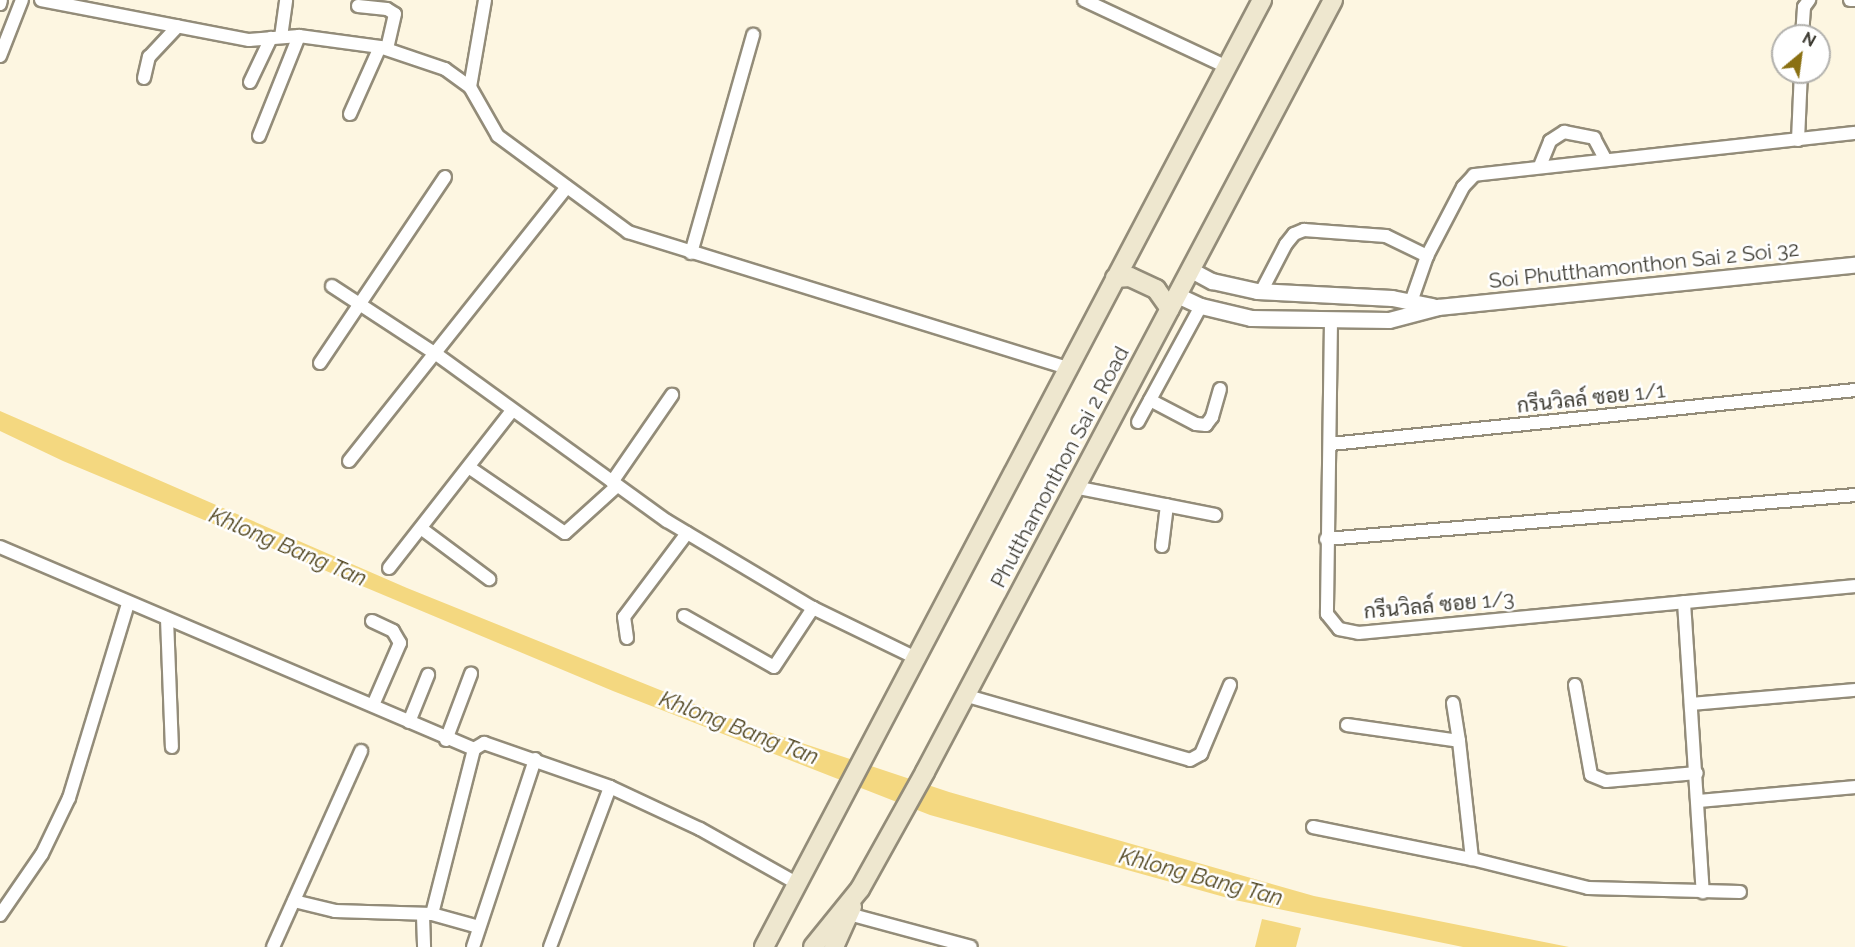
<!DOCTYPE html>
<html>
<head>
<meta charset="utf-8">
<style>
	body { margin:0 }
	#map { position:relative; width:1855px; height:947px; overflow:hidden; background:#fdf6e1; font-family:Raleway,Sarabun,sans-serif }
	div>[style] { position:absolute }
	.water>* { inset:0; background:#f4d880 }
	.roads { filter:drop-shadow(2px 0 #938c79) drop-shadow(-2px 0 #938c79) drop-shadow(0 2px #938c79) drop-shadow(0 -2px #938c79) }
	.minor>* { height:12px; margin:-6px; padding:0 6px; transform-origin:6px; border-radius:6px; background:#fff }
	.tertiary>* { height:15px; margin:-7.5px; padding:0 7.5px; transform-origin:7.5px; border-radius:7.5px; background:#fff }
	.secondary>* { height:18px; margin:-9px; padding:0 9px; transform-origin:9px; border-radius:9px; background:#eee7cf }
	span { translate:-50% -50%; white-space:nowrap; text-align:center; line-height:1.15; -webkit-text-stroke:5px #fff; paint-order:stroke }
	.street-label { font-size:21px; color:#3e3c33 }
	.water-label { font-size:22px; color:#4e431d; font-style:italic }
	.north { position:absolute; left:1771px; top:24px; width:60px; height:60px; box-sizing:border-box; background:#fff; border:2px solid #b2b1ad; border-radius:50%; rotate:29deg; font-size:16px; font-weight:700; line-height:24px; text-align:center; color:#3e3c33 }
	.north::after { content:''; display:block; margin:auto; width:21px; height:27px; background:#8a7012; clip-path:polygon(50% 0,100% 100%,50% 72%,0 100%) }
</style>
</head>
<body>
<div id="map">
	<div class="water">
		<div style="clip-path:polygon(0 411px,407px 588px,742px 723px,949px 792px,1314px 896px,1569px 947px,1463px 947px,1235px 900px,930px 815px,613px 691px,63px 461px,0 431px)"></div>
		<div style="clip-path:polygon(1262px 919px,1301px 928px,1296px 947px,1255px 947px)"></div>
	</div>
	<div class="roads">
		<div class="minor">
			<div style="left:41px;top:0;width:212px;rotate:10.9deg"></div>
			<div style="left:249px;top:40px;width:50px;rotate:-4.6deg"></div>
			<div style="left:299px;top:36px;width:82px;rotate:7.7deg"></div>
			<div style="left:380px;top:47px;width:69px;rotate:18.7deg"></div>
			<div style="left:445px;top:69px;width:31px;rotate:36deg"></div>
			<div style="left:470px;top:87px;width:56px;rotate:60.3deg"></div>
			<div style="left:498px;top:136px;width:162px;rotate:36.4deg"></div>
			<div style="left:628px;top:232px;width:460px;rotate:17.2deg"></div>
			<div style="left:1084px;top:0;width:156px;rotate:25.1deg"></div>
			<div style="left:1850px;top:0;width:5px"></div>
			<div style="left:0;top:4px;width:4px;rotate:-76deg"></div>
			<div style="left:358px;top:6px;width:29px;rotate:6deg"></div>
			<div style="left:387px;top:9px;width:9px;rotate:32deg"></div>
			<div style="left:395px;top:14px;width:35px;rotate:103deg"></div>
			<div style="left:1802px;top:36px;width:29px;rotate:-86deg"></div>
			<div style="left:1804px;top:7px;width:9px;rotate:-54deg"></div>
			<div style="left:281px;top:37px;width:37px;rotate:-82deg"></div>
			<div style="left:0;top:56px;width:60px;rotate:-68.6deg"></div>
			<div style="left:144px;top:78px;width:22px;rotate:-77deg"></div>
			<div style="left:149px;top:57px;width:42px;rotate:-46.9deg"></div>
			<div style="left:250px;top:82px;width:49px;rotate:-64.5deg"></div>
			<div style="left:470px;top:87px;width:88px;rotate:-80.2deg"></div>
			<div style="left:350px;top:114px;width:73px;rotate:-65.9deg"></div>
			<div style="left:259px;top:136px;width:108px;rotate:-68.2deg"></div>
			<div style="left:1798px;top:140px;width:68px;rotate:-87.5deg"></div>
			<div style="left:1540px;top:166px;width:27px;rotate:-68deg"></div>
			<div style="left:1550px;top:141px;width:17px;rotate:-33deg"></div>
			<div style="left:1564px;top:132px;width:31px;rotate:11deg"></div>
			<div style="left:1594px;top:138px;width:24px;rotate:62deg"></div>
			<div style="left:691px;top:253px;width:227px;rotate:-74.1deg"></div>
			<div style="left:332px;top:286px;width:124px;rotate:33.2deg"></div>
			<div style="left:436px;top:354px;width:285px;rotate:35.9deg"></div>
			<div style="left:667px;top:521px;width:170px;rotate:30.8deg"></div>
			<div style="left:813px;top:608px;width:117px;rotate:25.9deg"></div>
			<div style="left:1261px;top:292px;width:54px;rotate:-62.5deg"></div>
			<div style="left:1286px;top:244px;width:13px;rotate:-51deg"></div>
			<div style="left:1294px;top:234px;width:11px;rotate:-22deg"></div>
			<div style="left:1304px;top:230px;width:82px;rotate:4.2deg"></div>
			<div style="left:1386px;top:236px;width:46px;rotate:26deg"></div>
			<div style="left:1411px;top:302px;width:49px;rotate:-70.8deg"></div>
			<div style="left:1427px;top:256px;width:78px;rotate:-62.4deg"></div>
			<div style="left:1463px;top:187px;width:16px;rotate:-47deg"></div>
			<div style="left:1474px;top:175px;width:383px;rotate:-6.3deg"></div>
			<div style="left:1331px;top:321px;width:293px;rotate:90.8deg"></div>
			<div style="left:1327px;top:614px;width:19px;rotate:51deg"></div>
			<div style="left:1339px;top:629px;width:20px;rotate:11deg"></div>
			<div style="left:1359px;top:633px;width:498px;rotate:-5.4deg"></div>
			<div style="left:320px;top:363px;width:224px;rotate:-56.1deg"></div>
			<div style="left:1150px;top:400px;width:52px;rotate:27.6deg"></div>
			<div style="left:1196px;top:424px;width:10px;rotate:6deg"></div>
			<div style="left:1206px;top:425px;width:10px;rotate:-53deg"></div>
			<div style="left:1212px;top:417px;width:29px;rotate:-74deg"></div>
			<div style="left:1138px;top:422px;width:132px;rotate:-61.5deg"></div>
			<div style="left:1331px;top:444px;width:527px;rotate:-5.88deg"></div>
			<div style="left:349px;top:461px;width:350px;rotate:-51.5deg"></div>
			<div style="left:470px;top:468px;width:115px;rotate:34.4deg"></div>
			<div style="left:565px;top:533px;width:70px;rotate:-42.1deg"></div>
			<div style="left:612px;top:482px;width:106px;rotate:-55.4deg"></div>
			<div style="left:1074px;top:487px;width:144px;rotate:11.2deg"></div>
			<div style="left:422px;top:529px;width:84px;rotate:36.7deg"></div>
			<div style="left:1326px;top:539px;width:531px;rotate:-4.75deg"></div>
			<div style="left:1162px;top:546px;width:41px;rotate:-83deg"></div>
			<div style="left:0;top:547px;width:515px;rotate:23.08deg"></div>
			<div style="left:389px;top:568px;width:198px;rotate:-52deg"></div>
			<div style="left:1684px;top:602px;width:291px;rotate:86.3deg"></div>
			<div style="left:684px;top:616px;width:103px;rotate:29.5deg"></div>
			<div style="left:774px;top:667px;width:71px;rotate:-56.5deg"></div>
			<div style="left:167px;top:619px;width:128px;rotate:87.8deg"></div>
			<div style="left:372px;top:621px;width:23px;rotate:25deg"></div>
			<div style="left:393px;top:631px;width:14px;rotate:60deg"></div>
			<div style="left:400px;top:643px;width:68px;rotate:113.5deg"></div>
			<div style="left:627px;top:638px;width:21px;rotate:-98deg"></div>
			<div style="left:624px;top:617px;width:105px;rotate:-53.1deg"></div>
			<div style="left:1575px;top:685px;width:91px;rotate:79.9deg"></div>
			<div style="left:1591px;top:775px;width:16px;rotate:22deg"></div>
			<div style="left:1606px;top:781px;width:91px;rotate:-5deg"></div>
			<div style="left:964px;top:695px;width:235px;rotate:16deg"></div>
			<div style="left:1190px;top:760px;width:13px;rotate:-29deg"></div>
			<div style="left:1201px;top:754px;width:75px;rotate:-67.2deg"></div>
			<div style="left:1453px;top:703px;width:38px;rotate:81deg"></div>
			<div style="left:1691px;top:704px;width:165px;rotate:-4.9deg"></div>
			<div style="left:409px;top:722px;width:51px;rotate:-68deg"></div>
			<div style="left:1347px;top:725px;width:113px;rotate:8.1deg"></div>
			<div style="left:1459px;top:741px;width:119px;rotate:83.7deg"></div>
			<div style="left:446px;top:740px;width:71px;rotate:-69.3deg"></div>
			<div style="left:1699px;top:801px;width:157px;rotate:-5.1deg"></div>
			<div style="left:1313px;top:827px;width:162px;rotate:11.4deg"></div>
			<div style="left:1472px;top:859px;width:120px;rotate:14deg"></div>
			<div style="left:1588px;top:888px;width:152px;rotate:1.5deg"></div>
			<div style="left:294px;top:901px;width:42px;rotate:13.7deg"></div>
			<div style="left:335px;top:911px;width:97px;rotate:1.8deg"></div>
			<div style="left:432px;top:914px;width:49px;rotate:15.5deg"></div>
			<div style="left:432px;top:914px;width:170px;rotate:-75.7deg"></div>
			<div style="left:474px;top:749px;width:12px;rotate:-31deg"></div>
			<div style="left:484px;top:743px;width:133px;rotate:19.2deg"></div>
			<div style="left:610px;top:787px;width:99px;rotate:25deg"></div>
			<div style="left:700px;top:829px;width:112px;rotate:29.3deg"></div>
			<div style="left:849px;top:914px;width:126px;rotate:15.1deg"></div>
			<div style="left:0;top:915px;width:74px;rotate:-55.5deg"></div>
			<div style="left:42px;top:854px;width:62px;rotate:-64.3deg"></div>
			<div style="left:69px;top:798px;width:203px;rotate:-73.1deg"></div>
			<div style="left:423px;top:916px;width:31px;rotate:88deg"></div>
			<div style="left:273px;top:947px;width:215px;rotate:-65.8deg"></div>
			<div style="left:473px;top:947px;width:198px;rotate:-71.7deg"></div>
			<div style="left:550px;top:947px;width:171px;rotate:-69.4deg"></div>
		</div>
		<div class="tertiary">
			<div style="left:1191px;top:270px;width:24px;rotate:28deg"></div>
			<div style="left:1212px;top:281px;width:46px;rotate:12.5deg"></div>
			<div style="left:1257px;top:291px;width:135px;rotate:3deg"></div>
			<div style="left:1392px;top:298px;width:41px;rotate:11.3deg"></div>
			<div style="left:1177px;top:295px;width:26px;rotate:25deg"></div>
			<div style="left:1201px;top:306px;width:51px;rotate:13.5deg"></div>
			<div style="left:1251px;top:318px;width:138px;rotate:0.8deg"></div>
			<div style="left:1389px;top:320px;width:51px;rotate:-14.9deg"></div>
			<div style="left:1438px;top:307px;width:419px;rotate:-5.8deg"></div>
		</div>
		<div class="secondary">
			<div style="left:1115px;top:278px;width:15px;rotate:-4deg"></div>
			<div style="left:1130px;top:277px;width:29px;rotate:25deg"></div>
			<div style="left:1156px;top:289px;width:24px;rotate:55deg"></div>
			<div style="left:764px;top:947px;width:1070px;rotate:-62.26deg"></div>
			<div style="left:813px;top:947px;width:75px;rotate:-51deg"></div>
			<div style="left:860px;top:889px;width:134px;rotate:-60.9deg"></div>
			<div style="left:925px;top:772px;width:873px;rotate:-62.14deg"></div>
			<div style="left:834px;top:947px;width:44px;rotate:-65.8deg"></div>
		</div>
	</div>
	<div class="street-label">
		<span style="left:1644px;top:265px;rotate:-6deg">Soi Phutthamonthon Sai 2 Soi 32</span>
		<span style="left:1591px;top:398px;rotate:-6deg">กรีนวิลล์ ซอย 1/1</span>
		<span style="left:1060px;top:467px;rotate:-62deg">Phutthamonthon Sai 2 Road</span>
		<span style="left:1439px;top:605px;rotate:-5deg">กรีนวิลล์ ซอย 1/3</span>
	</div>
	<div class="water-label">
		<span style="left:288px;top:547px;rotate:23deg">Khlong Bang Tan</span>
		<span style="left:739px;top:728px;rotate:21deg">Khlong Bang Tan</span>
		<span style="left:1201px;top:877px;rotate:15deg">Khlong Bang Tan</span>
	</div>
	<div class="north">N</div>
</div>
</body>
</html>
